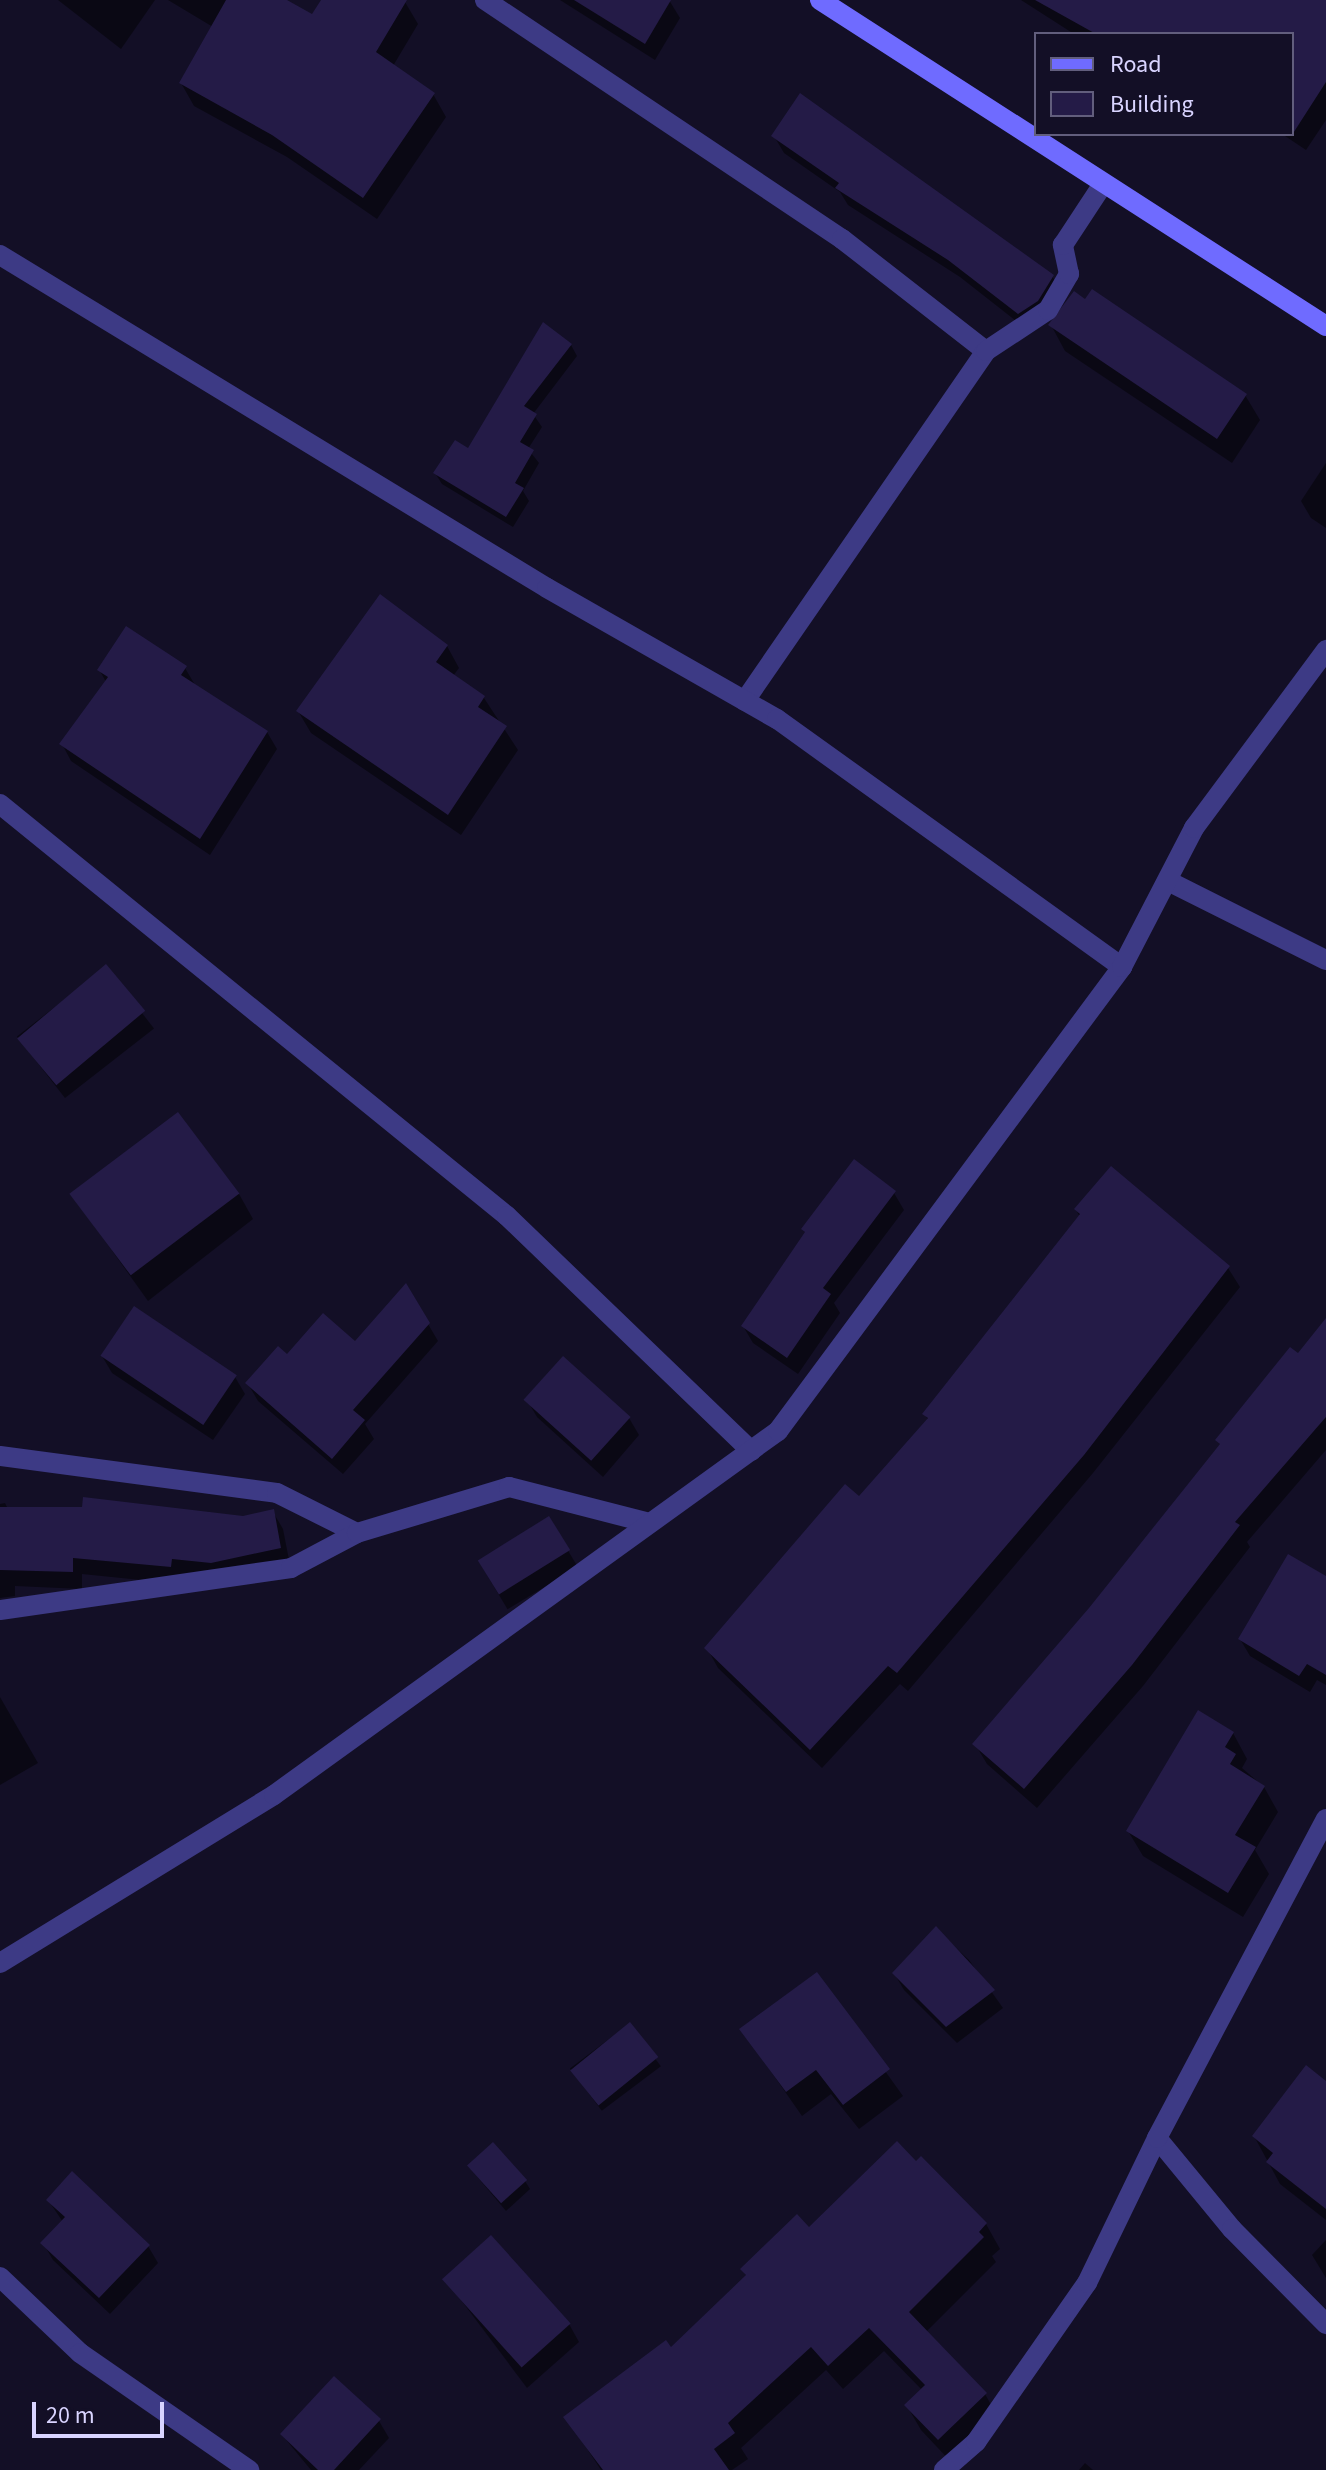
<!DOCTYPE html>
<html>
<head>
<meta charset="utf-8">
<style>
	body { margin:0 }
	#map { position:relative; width:1326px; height:2470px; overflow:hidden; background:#130f26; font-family:"Source Sans 3",sans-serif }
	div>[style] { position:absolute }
	.shadow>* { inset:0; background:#0007; transform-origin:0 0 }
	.building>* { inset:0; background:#241b47; transform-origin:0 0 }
	.street>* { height:20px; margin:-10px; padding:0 10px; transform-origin:10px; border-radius:10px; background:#3d3a85 }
	.secondary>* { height:20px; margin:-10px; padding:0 10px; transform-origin:10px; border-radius:10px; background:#6f6bff }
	span { translate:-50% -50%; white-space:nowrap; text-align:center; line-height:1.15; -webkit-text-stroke:6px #130f26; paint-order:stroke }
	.legend { position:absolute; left:1034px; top:32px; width:260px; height:104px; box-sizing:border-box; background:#130f26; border:2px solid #625e7d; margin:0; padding:10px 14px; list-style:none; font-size:24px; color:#d9d4ff }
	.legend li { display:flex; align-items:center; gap:16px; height:40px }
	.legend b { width:40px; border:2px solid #625e7d }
	.scale { position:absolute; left:32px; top:2402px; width:132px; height:36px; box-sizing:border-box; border:4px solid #d9d4ff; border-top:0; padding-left:10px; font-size:24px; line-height:28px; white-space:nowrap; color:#d9d4ff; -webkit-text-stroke:6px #130f26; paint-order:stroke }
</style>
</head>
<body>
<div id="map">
	<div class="shadow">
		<div style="clip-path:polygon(58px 0,155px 0,121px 49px)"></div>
		<div style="clip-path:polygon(168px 0,283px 0,313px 17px,324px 0,405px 2px,418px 24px,393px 66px,433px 94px,446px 117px,377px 219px,287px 157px,194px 106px,181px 83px,213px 27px)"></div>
		<div style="clip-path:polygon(560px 0,669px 0,680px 18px,655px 60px)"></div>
		<div style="clip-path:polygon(1021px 0,1326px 0,1326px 120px,1306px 150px,1282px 134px,1292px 134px,1292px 34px,1074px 34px)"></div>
		<div style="clip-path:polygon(774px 136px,1052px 276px,1062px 293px,1029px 331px,960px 277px,848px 205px,840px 192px,784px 153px)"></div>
		<div style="clip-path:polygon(1051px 325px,1245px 395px,1260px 420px,1232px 463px,1065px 351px)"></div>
		<div style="clip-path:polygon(571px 345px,577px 356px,533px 414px,542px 427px,528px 449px,539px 463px,523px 491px,529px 501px,513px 527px,442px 484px,435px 473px,468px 451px)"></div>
		<div style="clip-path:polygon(1326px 463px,1326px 528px,1311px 518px,1301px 501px)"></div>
		<div style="clip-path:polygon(447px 646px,459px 668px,453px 676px,484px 698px,518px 750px,461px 835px,311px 733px,298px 711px)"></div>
		<div style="clip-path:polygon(185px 668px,195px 685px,267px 732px,277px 749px,210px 855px,71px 761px,62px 744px,106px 682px,100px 671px)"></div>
		<div style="left:106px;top:967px;width:78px;height:113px;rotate:52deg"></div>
		<div style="clip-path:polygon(894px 1193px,904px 1210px,834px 1303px,840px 1313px,798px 1374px,753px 1343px,743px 1326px,806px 1234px,803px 1229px)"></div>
		<div style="clip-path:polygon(239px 1194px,253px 1219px,148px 1301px,73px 1196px)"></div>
		<div style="clip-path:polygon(1076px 1210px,1228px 1268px,1240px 1287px,1093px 1473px,908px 1691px,900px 1684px,822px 1768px,718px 1668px,707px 1648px,859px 1499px,929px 1421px,925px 1415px,1080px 1217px)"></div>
		<div style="clip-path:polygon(428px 1324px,438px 1341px,365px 1424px,374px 1439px,343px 1474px,258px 1401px,248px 1384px,355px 1344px)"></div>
		<div style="clip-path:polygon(1326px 1343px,1326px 1450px,1247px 1542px,1250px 1547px,1143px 1686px,1037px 1808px,987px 1764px,975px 1744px,1091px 1609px,1221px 1446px,1218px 1440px,1298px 1356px)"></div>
		<div style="clip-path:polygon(102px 1356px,235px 1377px,245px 1394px,213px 1440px,112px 1373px)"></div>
		<div style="clip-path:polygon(527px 1400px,629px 1418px,639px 1435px,603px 1477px,537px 1417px)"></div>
		<div style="clip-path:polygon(5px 1503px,8px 1509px,243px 1518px,273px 1512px,283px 1529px,290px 1565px,180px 1584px,82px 1574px,82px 1589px,15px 1586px,15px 1596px,0 1598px,0 1504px)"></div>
		<div style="left:549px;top:1519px;width:56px;height:82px;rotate:59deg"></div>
		<div style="clip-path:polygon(1326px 1578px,1326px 1685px,1317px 1680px,1310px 1692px,1250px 1656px,1240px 1639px)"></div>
		<div style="clip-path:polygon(0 1697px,38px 1763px,0 1785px)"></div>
		<div style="clip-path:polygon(1233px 1733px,1247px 1759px,1242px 1768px,1264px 1787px,1278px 1812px,1255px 1850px,1269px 1874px,1243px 1917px,1143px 1856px,1128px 1831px)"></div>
		<div style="clip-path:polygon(936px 1929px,969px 1960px,1003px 2008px,957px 2043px,904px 1990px,894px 1973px)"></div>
		<div style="clip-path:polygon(816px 1975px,903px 2096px,859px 2129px,831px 2094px,802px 2116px,742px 2030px)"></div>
		<div style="left:629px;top:2024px;width:53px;height:74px;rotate:53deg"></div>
		<div style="clip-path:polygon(1326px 2084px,1326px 2220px,1280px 2184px,1254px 2136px)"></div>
		<div style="clip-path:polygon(469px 2167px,525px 2181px,530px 2189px,506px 2211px)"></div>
		<div style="clip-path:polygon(48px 2200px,148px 2246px,158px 2263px,110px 2314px,53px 2260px,43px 2243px,63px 2222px)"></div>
		<div style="clip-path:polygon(986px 2224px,1000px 2249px,992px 2256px,996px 2262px,926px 2332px,985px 2394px,999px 2419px,953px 2464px,921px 2430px,907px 2406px,922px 2390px,884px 2351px,843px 2389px,826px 2370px,741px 2448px,748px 2459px,732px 2470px,601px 2470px,566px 2417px,671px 2350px,747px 2277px,742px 2269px,809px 2230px)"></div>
		<div style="clip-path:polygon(1326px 2240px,1326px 2278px,1312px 2255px)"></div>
		<div style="clip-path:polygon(446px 2280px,569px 2324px,579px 2342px,527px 2388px)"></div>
		<div style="clip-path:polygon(379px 2421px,389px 2438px,359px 2470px,311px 2470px,282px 2435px)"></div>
		<div style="clip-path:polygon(1085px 2463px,1093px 2470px,1079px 2470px)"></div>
	</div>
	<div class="building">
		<div style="clip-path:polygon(226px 0,287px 0,312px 14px,321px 0,407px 0,376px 52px,435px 93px,363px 198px,272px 135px,179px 83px)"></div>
		<div style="clip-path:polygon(574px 0,671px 0,645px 44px)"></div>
		<div style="clip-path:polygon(1035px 0,1326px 0,1326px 82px,1292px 135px,1292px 34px,1096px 34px)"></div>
		<div style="clip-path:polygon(800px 93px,1054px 275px,1038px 301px,1018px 314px,948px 260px,835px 188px,839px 183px,771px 136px)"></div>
		<div style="clip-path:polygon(1092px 289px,1247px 394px,1217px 439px,1048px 325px,1074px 291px,1085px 299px)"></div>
		<div style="clip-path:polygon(543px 322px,572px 344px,524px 406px,537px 414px,520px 442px,534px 450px,515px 483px,524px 488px,506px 517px,433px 473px,455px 440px,468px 448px)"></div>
		<div style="clip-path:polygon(380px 594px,448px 645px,436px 662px,485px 696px,478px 707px,507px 726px,448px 815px,296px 711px)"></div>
		<div style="clip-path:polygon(126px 626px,187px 666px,181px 675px,268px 731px,200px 839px,59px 744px,108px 677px,97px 670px)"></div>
		<div style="left:106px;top:964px;width:61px;height:116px;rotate:50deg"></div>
		<div style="left:178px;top:1112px;width:102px;height:136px;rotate:53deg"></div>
		<div style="clip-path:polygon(854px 1159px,896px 1191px,823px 1288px,831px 1294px,787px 1358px,741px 1326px,805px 1232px,801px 1229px)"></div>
		<div style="clip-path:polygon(1111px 1166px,1230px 1266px,1084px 1455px,897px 1673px,888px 1666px,810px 1750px,704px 1648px,845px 1484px,859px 1496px,928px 1418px,922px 1414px,1080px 1214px,1074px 1209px)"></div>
		<div style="clip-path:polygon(406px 1283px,430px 1323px,353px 1410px,365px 1420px,332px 1459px,245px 1383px,278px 1346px,287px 1354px,323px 1313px,355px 1341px)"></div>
		<div style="left:134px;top:1306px;width:124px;height:60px;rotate:34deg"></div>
		<div style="clip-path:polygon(1326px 1318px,1326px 1417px,1235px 1522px,1240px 1525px,1132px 1665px,1024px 1789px,972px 1744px,1089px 1608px,1220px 1444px,1215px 1440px,1290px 1347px,1298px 1353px)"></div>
		<div style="left:563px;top:1356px;width:91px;height:59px;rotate:42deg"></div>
		<div style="clip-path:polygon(83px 1497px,243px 1516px,274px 1509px,281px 1548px,211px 1563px,172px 1559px,171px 1567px,73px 1558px,73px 1572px,0 1570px,0 1507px,82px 1507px)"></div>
		<div style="left:549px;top:1516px;width:40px;height:84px;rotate:58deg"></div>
		<div style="clip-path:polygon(1288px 1554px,1326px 1576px,1326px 1675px,1307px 1664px,1299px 1676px,1238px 1639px)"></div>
		<div style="clip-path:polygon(1198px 1710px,1234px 1732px,1225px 1747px,1236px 1754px,1230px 1764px,1265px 1786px,1235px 1835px,1256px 1847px,1228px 1893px,1126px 1831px)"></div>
		<div style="clip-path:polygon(936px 1926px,995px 1990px,946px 2027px,892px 1973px)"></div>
		<div style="clip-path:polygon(817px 1972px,890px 2069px,843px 2105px,816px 2070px,786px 2092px,739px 2029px)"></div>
		<div style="left:630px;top:2022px;width:45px;height:77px;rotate:51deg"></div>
		<div style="clip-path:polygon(1306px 2065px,1326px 2081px,1326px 2209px,1266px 2162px,1273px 2153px,1252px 2136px)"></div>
		<div style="clip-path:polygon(897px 2141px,916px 2161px,921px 2156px,987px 2223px,979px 2232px,984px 2237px,909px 2312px,987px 2393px,938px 2440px,904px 2405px,925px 2385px,869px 2328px,828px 2366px,811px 2347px,728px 2423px,735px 2433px,714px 2449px,729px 2470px,603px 2470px,563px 2417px,666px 2340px,671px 2347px,746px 2275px,740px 2269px,797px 2214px,809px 2227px)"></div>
		<div style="left:493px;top:2142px;width:51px;height:35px;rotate:48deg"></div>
		<div style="clip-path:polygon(72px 2171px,150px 2245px,99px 2298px,40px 2243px,65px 2217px,46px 2200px)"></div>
		<div style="left:491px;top:2235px;width:119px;height:66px;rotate:48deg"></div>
		<div style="clip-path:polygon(334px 2376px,381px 2419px,334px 2470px,318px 2470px,280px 2434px)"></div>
	</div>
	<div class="street">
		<div style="left:485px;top:0;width:430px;rotate:33.8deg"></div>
		<div style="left:842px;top:239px;width:182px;rotate:37.9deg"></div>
		<div style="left:986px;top:351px;width:425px;rotate:124.6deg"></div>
		<div style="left:0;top:255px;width:640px;rotate:31.33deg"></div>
		<div style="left:547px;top:588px;width:265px;rotate:29.7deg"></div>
		<div style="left:777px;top:719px;width:425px;rotate:35.7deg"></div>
		<div style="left:986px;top:351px;width:74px;rotate:-33.5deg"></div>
		<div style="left:1048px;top:310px;width:42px;rotate:-59.7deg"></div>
		<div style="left:1069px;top:274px;width:30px;rotate:-102deg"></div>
		<div style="left:1063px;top:245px;width:73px;rotate:-56.7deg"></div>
		<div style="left:0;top:804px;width:653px;rotate:39.1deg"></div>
		<div style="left:507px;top:1216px;width:339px;rotate:43.9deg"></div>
		<div style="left:1170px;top:882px;width:174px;rotate:26.6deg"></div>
		<div style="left:0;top:1456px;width:279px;rotate:7.6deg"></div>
		<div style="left:277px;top:1493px;width:89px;rotate:26.6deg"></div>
		<div style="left:0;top:1610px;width:294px;rotate:-8.2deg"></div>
		<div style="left:291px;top:1568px;width:75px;rotate:-27.9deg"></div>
		<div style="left:357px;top:1533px;width:159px;rotate:-16.8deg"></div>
		<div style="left:509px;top:1487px;width:145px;rotate:14.4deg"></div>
		<div style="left:0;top:1963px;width:321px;rotate:-31.5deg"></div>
		<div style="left:274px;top:1795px;width:622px;rotate:-35.84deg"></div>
		<div style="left:778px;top:1431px;width:578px;rotate:-53.45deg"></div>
		<div style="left:1122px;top:967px;width:157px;rotate:-62.6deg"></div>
		<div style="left:1194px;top:828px;width:222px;rotate:-53.4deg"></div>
		<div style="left:1157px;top:2138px;width:118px;rotate:50.5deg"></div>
		<div style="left:1232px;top:2229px;width:134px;rotate:45.3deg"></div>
		<div style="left:0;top:2277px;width:110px;rotate:43.5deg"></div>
		<div style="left:80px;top:2353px;width:206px;rotate:34.7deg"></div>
		<div style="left:944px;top:2470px;width:43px;rotate:-41.2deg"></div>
		<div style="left:976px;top:2442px;width:194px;rotate:-55.1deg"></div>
		<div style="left:1087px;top:2283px;width:161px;rotate:-64.2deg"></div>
		<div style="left:1157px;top:2138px;width:361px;rotate:-62.1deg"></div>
	</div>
	<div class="secondary">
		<div style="left:820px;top:0;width:602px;rotate:32.79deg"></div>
	</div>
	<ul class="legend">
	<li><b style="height:10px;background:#6f6bff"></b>Road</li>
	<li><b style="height:22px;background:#241b47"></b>Building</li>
	</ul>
	<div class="scale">20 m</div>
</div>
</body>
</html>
